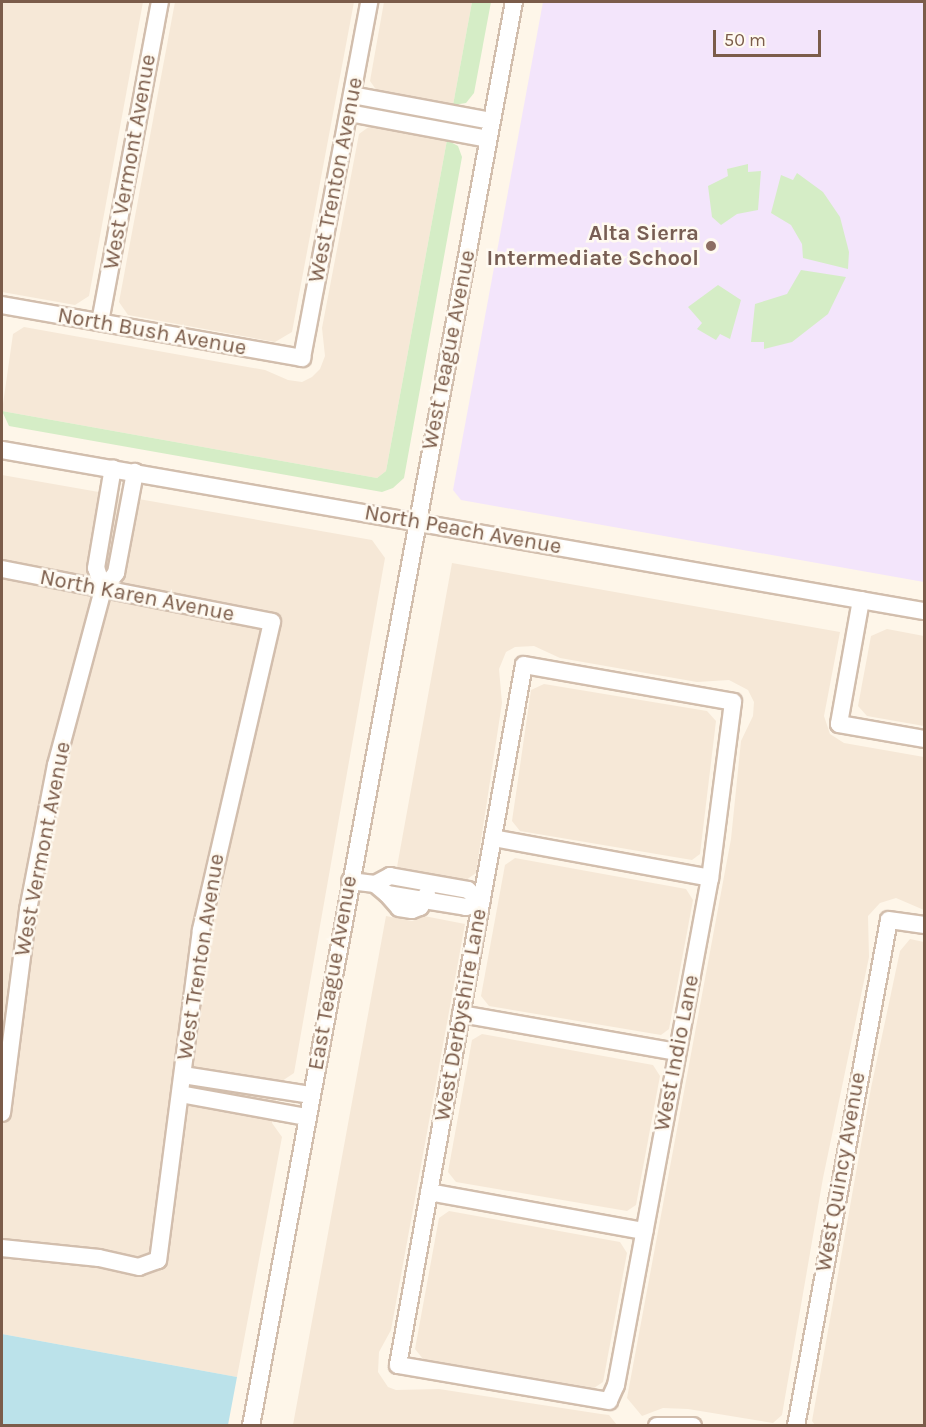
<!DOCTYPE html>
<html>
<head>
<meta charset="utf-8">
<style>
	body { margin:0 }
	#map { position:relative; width:926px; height:1427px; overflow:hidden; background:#fef6e9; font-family:Karla,sans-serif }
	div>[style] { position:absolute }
	.residential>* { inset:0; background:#f6e8d7 }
	.education>* { inset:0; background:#f3e5fb }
	.green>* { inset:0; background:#d5edc6 }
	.water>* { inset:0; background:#bbe2ea }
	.roads { filter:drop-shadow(2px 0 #d2bead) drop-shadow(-2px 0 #d2bead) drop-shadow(0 2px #d2bead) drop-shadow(0 -2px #d2bead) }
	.minor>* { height:16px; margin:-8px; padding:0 8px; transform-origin:8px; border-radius:8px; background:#fff }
	.dots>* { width:16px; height:16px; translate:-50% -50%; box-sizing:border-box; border:3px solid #fffaf1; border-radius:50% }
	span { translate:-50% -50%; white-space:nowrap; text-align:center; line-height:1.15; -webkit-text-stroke:5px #fffaf1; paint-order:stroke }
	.street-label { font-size:22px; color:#7b5c4a }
	.education-label { font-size:22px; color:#785e54; font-weight:700 }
	.right { translate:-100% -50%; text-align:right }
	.frame { position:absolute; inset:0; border:3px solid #7b5c4a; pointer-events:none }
	.scale { position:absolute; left:713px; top:30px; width:108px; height:27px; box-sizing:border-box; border:3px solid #7b5c4a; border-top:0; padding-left:8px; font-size:18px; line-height:21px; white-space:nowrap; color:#7b5c4a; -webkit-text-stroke:4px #fffaf1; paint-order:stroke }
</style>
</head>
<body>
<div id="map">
	<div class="residential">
		<div style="clip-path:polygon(2px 2px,143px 2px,89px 296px,75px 305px,2px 292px)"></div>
		<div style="clip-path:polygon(175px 2px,354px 2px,292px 332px,275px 342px,128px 315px,119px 302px)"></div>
		<div style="clip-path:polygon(384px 2px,472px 2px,453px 105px,377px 91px,370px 81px)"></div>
		<div style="clip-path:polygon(370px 126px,447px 140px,386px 471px,377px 478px,2px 411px,13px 334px,24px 327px,265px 370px,288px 380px,302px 382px,312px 377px,320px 369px,325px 356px,322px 328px,359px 134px)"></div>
		<div style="clip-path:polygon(2px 475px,372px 540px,385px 558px,294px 1073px,279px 1083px,272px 1123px,282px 1137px,237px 1377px,2px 1334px)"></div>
		<div style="clip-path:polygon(452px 563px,840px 632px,824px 716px,830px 734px,844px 743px,924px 757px,924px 910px,896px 898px,880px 903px,868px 916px,869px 957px,823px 1178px,782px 1415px,773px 1423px,688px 1409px,663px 1408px,642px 1416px,627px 1398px,731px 839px,741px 741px,753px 716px,754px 702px,748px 690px,729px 680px,697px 682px,560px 658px,534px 646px,515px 647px,506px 652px,499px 669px,502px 703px,476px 873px,466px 880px,397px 867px)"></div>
		<div style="clip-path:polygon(887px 629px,924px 636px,924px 726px,867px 716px,858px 706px,871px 636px)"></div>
		<div style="clip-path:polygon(544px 684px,707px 711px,716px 721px,700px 854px,692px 860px,520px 831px,512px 821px,531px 690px)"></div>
		<div style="clip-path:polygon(515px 858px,686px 889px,693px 900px,669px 1029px,661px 1035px,489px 1006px,481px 996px,505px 865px)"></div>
		<div style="clip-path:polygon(386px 916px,412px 921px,424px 916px,465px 924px,391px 1330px,379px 1352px,378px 1372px,388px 1387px,396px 1390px,439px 1389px,601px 1414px,609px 1415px,617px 1425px,293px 1425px)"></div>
		<div style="clip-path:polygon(910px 939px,924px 942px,924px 1425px,815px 1425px,812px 1421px,871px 1088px,900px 951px)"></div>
		<div style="clip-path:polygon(482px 1034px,653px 1065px,660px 1076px,636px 1205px,627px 1211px,456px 1182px,448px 1172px,472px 1040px)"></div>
		<div style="clip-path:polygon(449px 1211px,620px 1242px,627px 1253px,603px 1382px,594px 1388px,423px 1359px,415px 1349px,439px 1218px)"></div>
	</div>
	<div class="education">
		<div style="clip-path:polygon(543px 2px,924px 2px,924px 582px,461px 500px,453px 490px)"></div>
	</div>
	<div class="green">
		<div style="clip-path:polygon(472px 2px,491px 2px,474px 93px,466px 103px,453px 105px)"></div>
		<div style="clip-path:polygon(447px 140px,458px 146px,462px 157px,404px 478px,393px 488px,382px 492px,9px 426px,2px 411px,377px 478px,386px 471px)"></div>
		<div style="clip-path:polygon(748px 164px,748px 172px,761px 171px,758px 210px,737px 214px,721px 225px,712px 217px,708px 186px,728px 176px,727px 169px)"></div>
		<div style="clip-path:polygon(797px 173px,823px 192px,840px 217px,849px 252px,848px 269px,803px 258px,802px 244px,791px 225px,771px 213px,781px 175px,793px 180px)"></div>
		<div style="clip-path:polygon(801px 270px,846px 277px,828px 314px,792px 342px,764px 349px,764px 342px,751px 342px,755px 304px,787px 294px)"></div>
		<div style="clip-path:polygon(718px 285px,741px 300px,730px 339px,720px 334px,716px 340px,697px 329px,702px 323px,688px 307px)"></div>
	</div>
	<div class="water">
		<div style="clip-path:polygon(2px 1334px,237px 1377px,228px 1425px,2px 1425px)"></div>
	</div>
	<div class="roads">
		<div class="minor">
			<div style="left:352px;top:95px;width:141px;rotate:10.6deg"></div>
			<div style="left:349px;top:113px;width:141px;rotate:10.6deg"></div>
			<div style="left:2px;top:305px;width:305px;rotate:10deg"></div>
			<div style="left:302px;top:358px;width:362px;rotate:-79.3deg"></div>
			<div style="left:100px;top:322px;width:326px;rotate:-79.4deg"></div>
			<div style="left:2px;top:450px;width:936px;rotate:9.91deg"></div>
			<div style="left:2px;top:569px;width:275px;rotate:11.1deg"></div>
			<div style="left:272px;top:622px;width:316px;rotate:103deg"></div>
			<div style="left:201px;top:930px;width:333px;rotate:97.4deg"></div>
			<div style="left:158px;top:1260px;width:20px;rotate:160deg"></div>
			<div style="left:139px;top:1267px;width:41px;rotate:-167.3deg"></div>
			<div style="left:99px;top:1258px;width:98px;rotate:-174.1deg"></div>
			<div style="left:103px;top:589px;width:22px;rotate:-108deg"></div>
			<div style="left:96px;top:568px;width:101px;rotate:-80.4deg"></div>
			<div style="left:861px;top:600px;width:126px;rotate:100.1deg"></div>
			<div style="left:839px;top:724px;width:86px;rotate:10deg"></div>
			<div style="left:524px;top:665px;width:212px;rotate:10deg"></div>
			<div style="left:733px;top:702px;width:177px;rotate:97.4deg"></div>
			<div style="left:710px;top:878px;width:516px;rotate:100.5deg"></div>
			<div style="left:616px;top:1385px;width:17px;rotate:114deg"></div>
			<div style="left:609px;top:1401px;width:214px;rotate:-170.3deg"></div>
			<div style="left:398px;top:1365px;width:711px;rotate:-79.8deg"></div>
			<div style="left:493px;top:838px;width:221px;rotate:10.4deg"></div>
			<div style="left:350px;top:881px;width:25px;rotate:7deg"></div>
			<div style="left:375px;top:884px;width:16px;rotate:40deg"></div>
			<div style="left:387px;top:894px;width:80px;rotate:9.3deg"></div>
			<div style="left:466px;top:907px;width:16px;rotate:-18deg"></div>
			<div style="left:375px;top:884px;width:17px;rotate:-28deg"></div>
			<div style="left:390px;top:876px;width:79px;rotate:10.2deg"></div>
			<div style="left:468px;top:890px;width:18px;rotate:43deg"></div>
			<div style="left:387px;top:894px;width:18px;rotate:49deg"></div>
			<div style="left:399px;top:908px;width:13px;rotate:9deg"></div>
			<div style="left:412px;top:910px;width:9px;rotate:-21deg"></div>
			<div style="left:420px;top:907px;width:15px;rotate:-62deg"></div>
			<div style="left:461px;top:1014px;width:219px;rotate:10deg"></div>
			<div style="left:183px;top:1075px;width:130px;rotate:8.9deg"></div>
			<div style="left:180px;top:1094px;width:129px;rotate:10.3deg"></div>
			<div style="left:2px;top:1113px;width:205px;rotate:-82.7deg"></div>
			<div style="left:28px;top:910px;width:148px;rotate:-79.1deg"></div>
			<div style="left:56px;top:765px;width:182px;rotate:-75deg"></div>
			<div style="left:103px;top:589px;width:21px;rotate:-51deg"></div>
			<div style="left:116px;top:573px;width:103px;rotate:-79.3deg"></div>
			<div style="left:429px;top:1192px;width:219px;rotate:10.3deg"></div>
			<div style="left:251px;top:1426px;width:1448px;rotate:-79.54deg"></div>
			<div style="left:657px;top:1426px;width:36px"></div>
			<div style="left:796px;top:1426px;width:514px;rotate:-79.59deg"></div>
			<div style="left:889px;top:920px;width:35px;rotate:8deg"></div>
		</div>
	</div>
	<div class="dots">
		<div style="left:711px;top:246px;background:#8d6e63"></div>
	</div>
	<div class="street-label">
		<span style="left:130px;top:162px;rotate:-80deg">West Vermont Avenue</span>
		<span style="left:336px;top:180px;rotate:-79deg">West Trenton Avenue</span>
		<span style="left:152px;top:332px;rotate:10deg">North Bush Avenue</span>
		<span style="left:449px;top:350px;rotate:-79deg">West Teague Avenue</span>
		<span style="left:463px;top:530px;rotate:10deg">North Peach Avenue</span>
		<span style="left:137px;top:596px;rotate:11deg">North Karen Avenue</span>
		<span style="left:43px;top:849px;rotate:-79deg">West Vermont Avenue</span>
		<span style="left:201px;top:957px;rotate:-81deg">West Trenton Avenue</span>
		<span style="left:333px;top:973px;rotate:-80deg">East Teague Avenue</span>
		<span style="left:461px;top:1015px;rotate:-80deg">West Derbyshire Lane</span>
		<span style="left:677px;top:1053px;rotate:-79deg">West Indio Lane</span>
		<span style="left:841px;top:1172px;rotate:-80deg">West Quincy Avenue</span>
	</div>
	<div class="education-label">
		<span class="right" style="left:699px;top:246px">Alta Sierra<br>Intermediate School</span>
	</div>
	<div class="frame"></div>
	<div class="scale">50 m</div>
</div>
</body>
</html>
